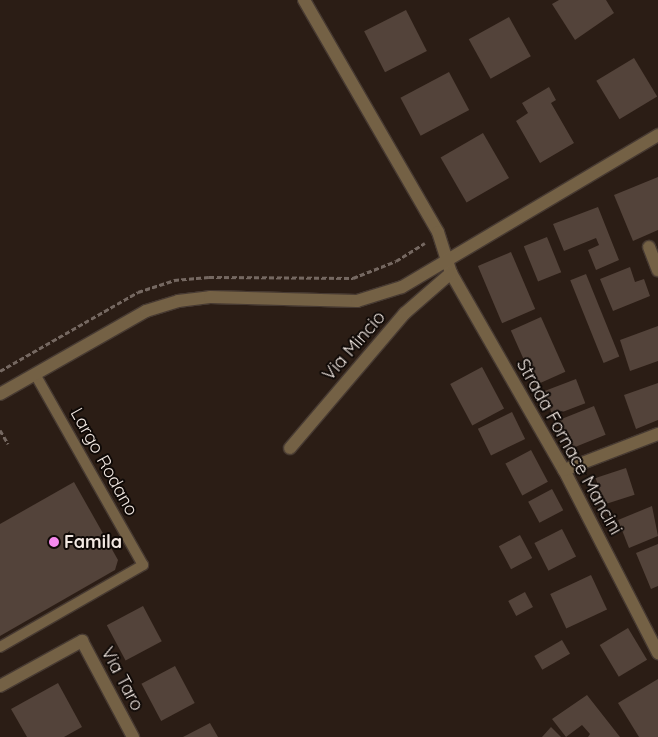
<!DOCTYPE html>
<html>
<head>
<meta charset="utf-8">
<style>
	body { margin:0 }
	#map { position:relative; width:658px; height:737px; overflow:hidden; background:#2b1d15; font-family:Quicksand,sans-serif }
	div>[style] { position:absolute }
	.building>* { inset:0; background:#53433a; transform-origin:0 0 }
	.path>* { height:3px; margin-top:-1.5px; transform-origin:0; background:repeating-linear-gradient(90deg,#756861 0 5px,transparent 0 7.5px) }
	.roads { filter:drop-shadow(1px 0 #473a32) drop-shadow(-1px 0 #473a32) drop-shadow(0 1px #473a32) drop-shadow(0 -1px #473a32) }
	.service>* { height:10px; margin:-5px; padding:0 5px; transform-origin:5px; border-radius:5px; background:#746145 }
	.minor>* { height:12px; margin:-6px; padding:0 6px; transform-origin:6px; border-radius:6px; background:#746145 }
	.dots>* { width:14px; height:14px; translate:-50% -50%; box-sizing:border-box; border:2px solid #0f0906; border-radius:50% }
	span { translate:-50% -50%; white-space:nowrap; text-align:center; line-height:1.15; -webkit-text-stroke:4px #0f0906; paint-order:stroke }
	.street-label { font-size:18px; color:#f3e9e3 }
	.poi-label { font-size:18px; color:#f3e9e3; font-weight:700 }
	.left { translate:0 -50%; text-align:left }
</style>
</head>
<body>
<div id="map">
	<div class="building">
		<div style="clip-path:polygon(559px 0,606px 0,614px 13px,575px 40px,552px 4px)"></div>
		<div style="left:406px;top:10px;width:46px;height:47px;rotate:63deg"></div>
		<div style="left:509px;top:17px;width:45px;height:46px;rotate:61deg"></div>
		<div style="left:634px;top:58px;width:45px;height:44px;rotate:59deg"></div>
		<div style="left:449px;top:72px;width:43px;height:55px;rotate:62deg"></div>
		<div style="clip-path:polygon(549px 87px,556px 100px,551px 103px,574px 143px,540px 163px,516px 121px,528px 113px,522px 103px)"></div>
		<div style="left:483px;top:133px;width:52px;height:49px;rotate:60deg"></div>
		<div style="clip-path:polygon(658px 177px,658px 230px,633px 241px,614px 195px)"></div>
		<div style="clip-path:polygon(598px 207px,619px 260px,596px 270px,588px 250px,599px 245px,596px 238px,564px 251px,553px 224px)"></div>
		<div style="left:547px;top:237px;width:38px;height:25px;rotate:68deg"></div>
		<div style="left:511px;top:252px;width:62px;height:36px;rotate:67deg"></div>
		<div style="clip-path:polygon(630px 267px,635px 282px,644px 279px,650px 296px,613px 311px,600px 279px)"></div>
		<div style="left:586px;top:274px;width:89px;height:17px;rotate:68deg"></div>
		<div style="left:541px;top:317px;width:60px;height:33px;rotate:66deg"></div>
		<div style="clip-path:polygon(658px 326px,658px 361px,630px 371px,620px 340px)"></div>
		<div style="left:482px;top:367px;width:47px;height:36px;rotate:62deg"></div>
		<div style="left:576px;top:379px;width:26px;height:35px;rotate:69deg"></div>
		<div style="clip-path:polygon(658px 383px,658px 420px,636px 429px,624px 395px)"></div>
		<div style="left:594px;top:406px;width:31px;height:37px;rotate:68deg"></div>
		<div style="left:512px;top:412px;width:30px;height:38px;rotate:64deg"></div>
		<div style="left:531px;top:450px;width:36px;height:29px;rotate:62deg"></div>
		<div style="left:626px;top:468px;width:28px;height:32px;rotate:72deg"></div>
		<div style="clip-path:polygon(74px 482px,118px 560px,115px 570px,0 636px,0 524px)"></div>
		<div style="left:552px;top:489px;width:24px;height:27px;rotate:62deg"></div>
		<div style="clip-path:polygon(652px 506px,658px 536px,629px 548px,618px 520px)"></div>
		<div style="left:562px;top:529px;width:31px;height:31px;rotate:63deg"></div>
		<div style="left:520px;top:535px;width:26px;height:24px;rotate:62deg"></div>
		<div style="clip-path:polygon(658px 544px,658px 586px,651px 589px,636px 553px)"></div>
		<div style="left:591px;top:575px;width:38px;height:45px;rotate:65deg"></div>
		<div style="left:525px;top:592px;width:17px;height:19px;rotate:62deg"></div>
		<div style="left:143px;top:606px;width:40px;height:41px;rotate:62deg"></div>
		<div style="left:628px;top:628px;width:37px;height:33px;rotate:59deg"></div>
		<div style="left:562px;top:640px;width:16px;height:32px;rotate:60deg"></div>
		<div style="left:175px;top:666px;width:42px;height:38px;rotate:62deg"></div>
		<div style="clip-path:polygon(658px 679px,658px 737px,639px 737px,618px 703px)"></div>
		<div style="clip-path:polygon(58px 683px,82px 727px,64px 737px,27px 737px,11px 709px)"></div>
		<div style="clip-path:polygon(587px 695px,620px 737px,588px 737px,590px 734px,582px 725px,566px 737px,552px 719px)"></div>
		<div style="clip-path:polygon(210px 723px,218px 737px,183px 737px)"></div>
		<div style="clip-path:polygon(551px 727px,561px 737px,542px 737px)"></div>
	</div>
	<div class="path">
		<div style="left:0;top:371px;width:159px;rotate:-29.8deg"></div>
		<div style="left:138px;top:292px;width:38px;rotate:-18deg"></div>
		<div style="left:174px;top:280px;width:35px;rotate:-5deg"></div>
		<div style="left:209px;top:277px;width:144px;rotate:0.4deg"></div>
		<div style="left:353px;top:278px;width:46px;rotate:-21.6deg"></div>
		<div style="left:396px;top:261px;width:34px;rotate:-32deg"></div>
		<div style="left:0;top:430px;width:16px;rotate:60deg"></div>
	</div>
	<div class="roads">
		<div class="service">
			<div style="left:0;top:647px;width:165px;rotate:-29.8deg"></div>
			<div style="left:143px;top:565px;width:219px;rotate:-119.5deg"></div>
		</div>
		<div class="minor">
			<div style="left:304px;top:0;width:268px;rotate:60deg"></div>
			<div style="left:438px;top:232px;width:43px;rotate:72.4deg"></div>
			<div style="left:451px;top:273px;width:227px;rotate:60.2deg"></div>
			<div style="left:564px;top:470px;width:206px;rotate:62.8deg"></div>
			<div style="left:649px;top:247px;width:25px;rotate:69deg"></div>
			<div style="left:0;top:394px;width:168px;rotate:-29.6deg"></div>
			<div style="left:146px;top:311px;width:34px;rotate:-17deg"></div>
			<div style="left:178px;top:301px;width:32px;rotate:-7deg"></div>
			<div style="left:210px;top:297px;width:147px;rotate:1.6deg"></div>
			<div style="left:357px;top:301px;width:47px;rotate:-17.3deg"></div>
			<div style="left:402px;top:287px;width:298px;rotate:-30.7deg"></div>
			<div style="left:290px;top:448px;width:177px;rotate:-49.6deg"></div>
			<div style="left:405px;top:313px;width:61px;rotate:-41deg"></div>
			<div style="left:564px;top:470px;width:101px;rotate:-21deg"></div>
			<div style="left:0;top:686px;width:94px;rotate:-28.8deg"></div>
			<div style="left:82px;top:641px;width:109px;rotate:62deg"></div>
		</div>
	</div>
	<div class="dots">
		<div style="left:54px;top:542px;background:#f589ee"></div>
	</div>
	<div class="street-label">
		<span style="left:354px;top:346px;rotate:-49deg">Via Mincio</span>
		<span style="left:569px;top:447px;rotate:61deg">Strada Fornace Mancini</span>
		<span style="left:104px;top:462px;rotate:61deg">Largo Rodano</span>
		<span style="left:122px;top:679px;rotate:62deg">Via Taro</span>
	</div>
	<div class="poi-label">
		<span class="left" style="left:64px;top:542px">Famila</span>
	</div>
</div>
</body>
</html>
